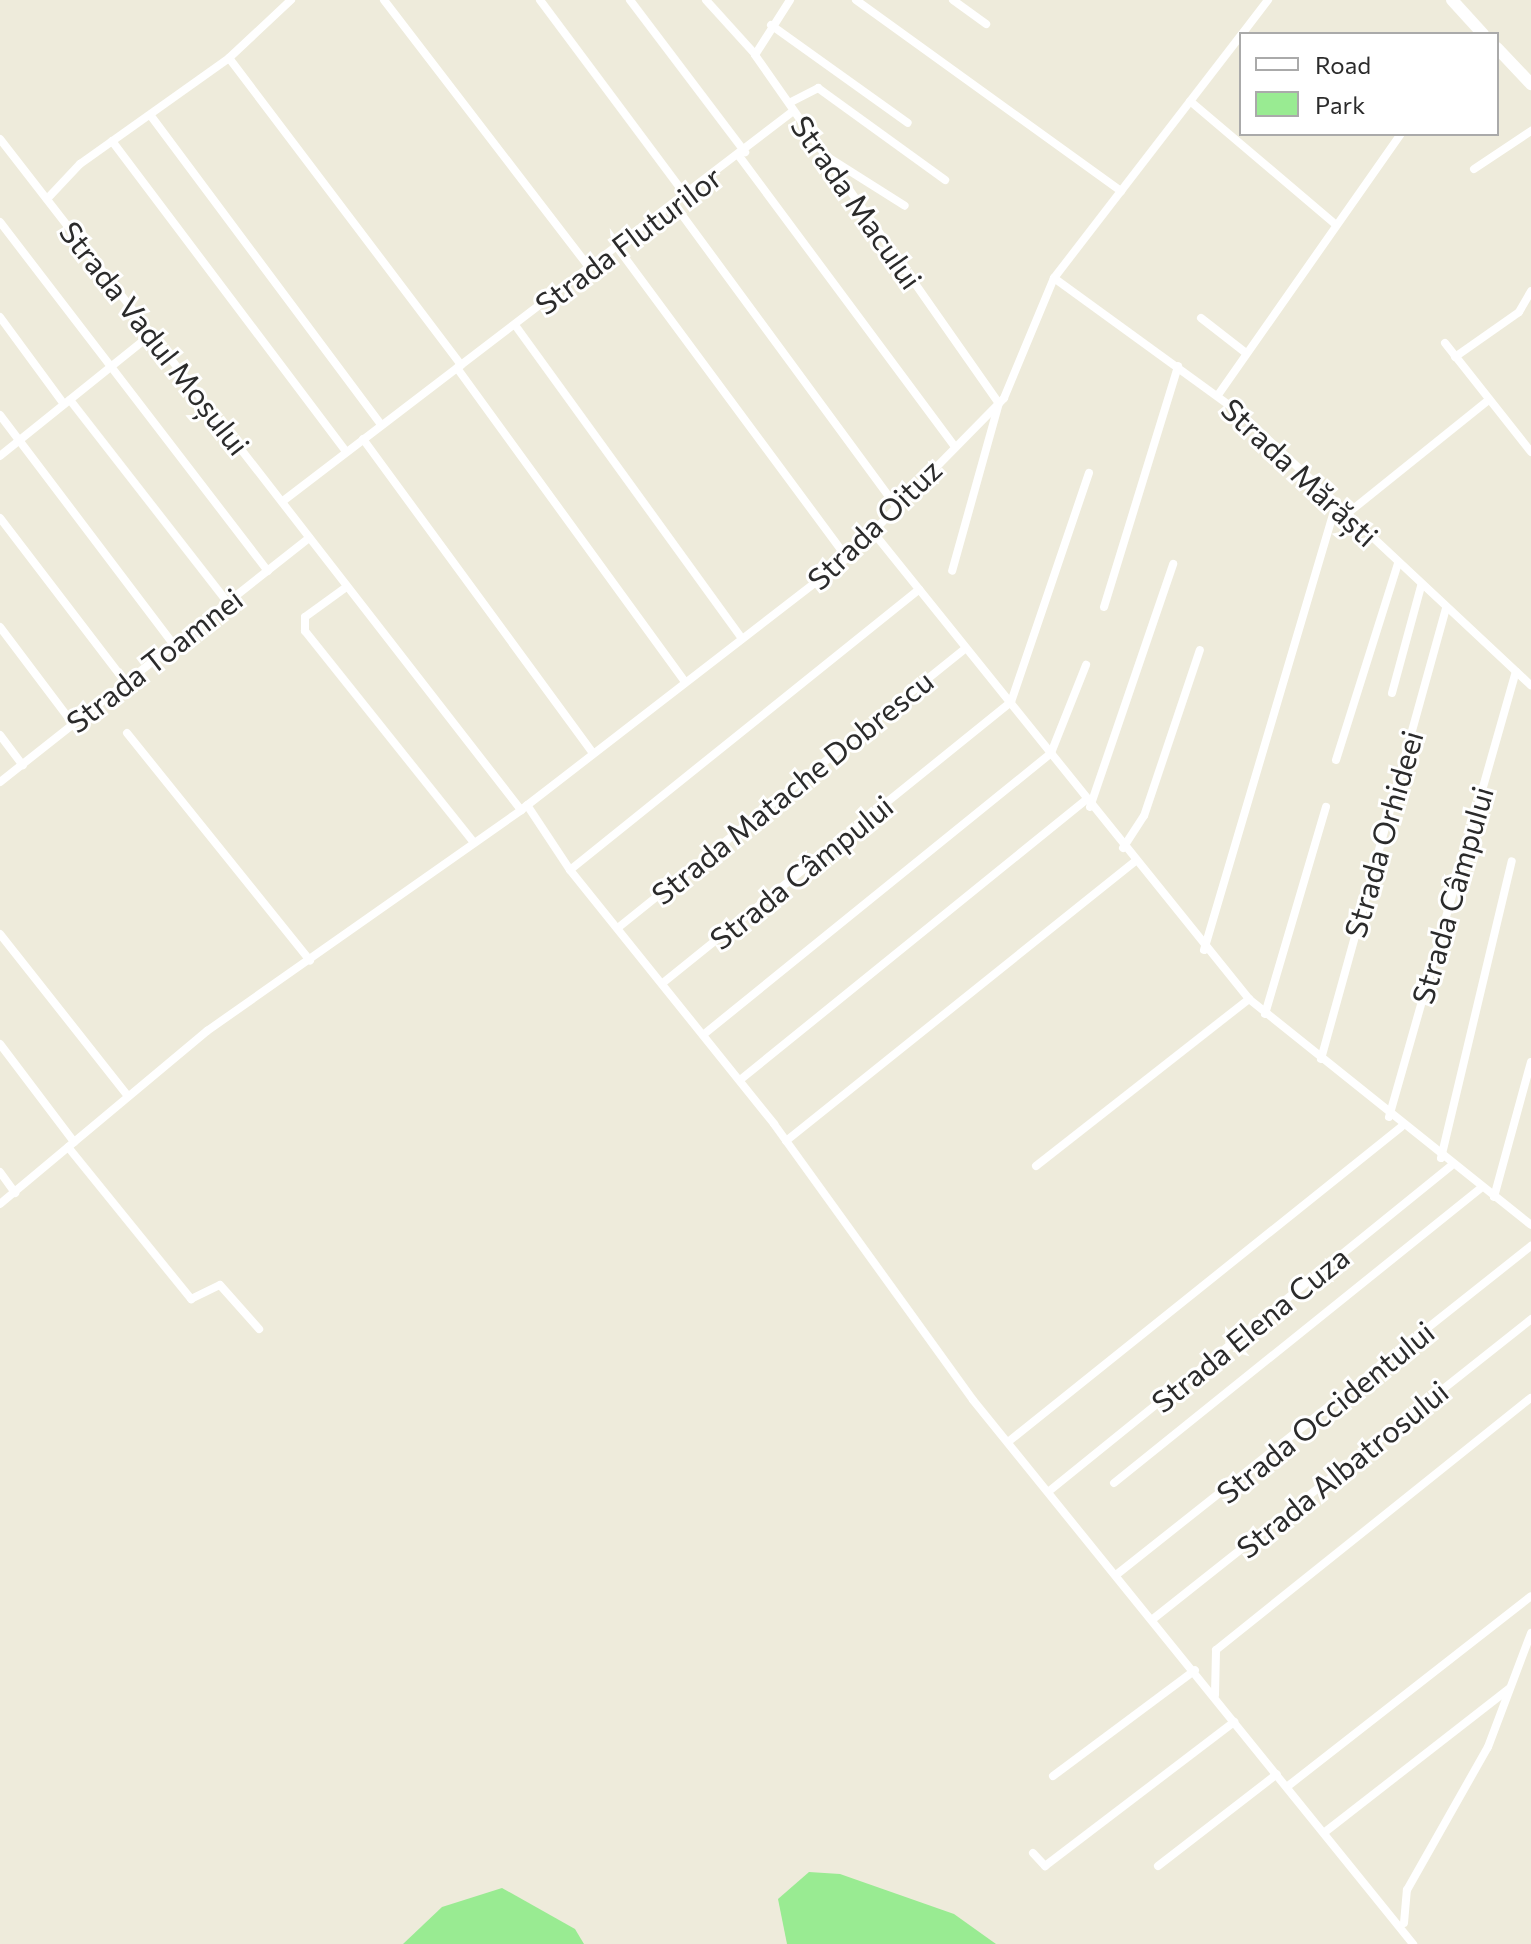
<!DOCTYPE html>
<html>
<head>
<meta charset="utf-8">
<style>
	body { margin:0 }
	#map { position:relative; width:1531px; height:1944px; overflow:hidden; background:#eeebdb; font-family:Commissioner,sans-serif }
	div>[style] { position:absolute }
	.green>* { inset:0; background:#99eb92 }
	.street>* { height:8px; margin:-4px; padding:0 4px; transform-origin:4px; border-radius:4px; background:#fff }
	.secondary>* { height:12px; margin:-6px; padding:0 6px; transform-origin:6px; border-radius:6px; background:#fff }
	span { translate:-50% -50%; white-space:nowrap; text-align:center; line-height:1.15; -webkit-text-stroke:6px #fff; paint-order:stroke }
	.street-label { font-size:30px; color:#2b2b2b }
	.legend { position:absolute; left:1239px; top:32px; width:260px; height:104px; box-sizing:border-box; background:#fff; border:2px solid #aaa; margin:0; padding:10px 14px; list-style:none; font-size:24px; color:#2b2b2b }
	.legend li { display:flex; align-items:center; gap:16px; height:40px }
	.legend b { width:40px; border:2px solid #aaa }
</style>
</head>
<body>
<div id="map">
	<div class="green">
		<div style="clip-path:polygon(809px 1872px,840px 1874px,954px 1914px,996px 1944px,787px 1944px,778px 1899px)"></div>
		<div style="clip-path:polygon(502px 1888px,575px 1929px,584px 1944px,403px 1944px,442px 1907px)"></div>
	</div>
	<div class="street">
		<div style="left:384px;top:0;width:338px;rotate:52.5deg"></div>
		<div style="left:540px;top:0;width:244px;rotate:53.3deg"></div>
		<div style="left:630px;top:0;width:191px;rotate:52.9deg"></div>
		<div style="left:706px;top:0;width:72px;rotate:47.8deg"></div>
		<div style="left:790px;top:0;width:65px;rotate:122.5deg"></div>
		<div style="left:755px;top:55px;width:425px;rotate:55deg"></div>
		<div style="left:999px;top:403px;width:174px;rotate:105.6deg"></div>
		<div style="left:856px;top:0;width:327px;rotate:35.8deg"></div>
		<div style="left:953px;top:0;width:41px;rotate:36deg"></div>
		<div style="left:771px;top:25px;width:168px;rotate:35.6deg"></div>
		<div style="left:1242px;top:34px;width:43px;rotate:-52.6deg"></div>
		<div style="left:229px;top:58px;width:385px;rotate:52.9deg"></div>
		<div style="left:1190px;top:101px;width:189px;rotate:40.3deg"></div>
		<div style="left:789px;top:103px;width:33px;rotate:-27deg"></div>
		<div style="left:818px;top:88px;width:157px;rotate:35.9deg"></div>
		<div style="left:151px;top:116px;width:385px;rotate:53.3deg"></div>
		<div style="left:0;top:139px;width:850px;rotate:52.17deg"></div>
		<div style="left:112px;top:141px;width:389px;rotate:53deg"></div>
		<div style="left:739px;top:156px;width:362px;rotate:53.4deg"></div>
		<div style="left:826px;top:156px;width:93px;rotate:32.3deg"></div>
		<div style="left:1474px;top:169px;width:69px;rotate:-33.7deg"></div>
		<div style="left:47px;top:199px;width:48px;rotate:-46.7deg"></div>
		<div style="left:80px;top:164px;width:183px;rotate:-35.4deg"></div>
		<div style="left:229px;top:58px;width:85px;rotate:-43.1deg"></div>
		<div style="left:674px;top:204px;width:375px;rotate:53.7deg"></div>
		<div style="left:0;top:222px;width:440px;rotate:52.5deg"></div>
		<div style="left:617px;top:247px;width:387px;rotate:53.5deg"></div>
		<div style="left:1054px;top:278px;width:231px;rotate:36deg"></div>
		<div style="left:1241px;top:414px;width:397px;rotate:43.1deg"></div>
		<div style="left:0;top:317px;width:108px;rotate:53.7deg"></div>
		<div style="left:1201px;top:318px;width:57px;rotate:37.9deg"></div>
		<div style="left:515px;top:325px;width:387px;rotate:54.1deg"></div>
		<div style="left:1445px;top:343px;width:139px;rotate:51.7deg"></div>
		<div style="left:1455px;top:357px;width:78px;rotate:-35.1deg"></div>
		<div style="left:1519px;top:312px;width:24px;rotate:-60deg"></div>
		<div style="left:457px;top:368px;width:388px;rotate:54deg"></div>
		<div style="left:1218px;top:395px;width:319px;rotate:-55deg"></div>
		<div style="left:70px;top:400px;width:256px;rotate:52.1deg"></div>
		<div style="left:0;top:415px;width:287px;rotate:52.9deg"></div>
		<div style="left:363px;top:439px;width:389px;rotate:53.8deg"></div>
		<div style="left:0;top:456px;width:196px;rotate:-38.8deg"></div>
		<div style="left:283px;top:501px;width:641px;rotate:-37.39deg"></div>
		<div style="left:1348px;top:513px;width:177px;rotate:-38.8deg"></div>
		<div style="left:0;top:518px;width:208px;rotate:52.6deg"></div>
		<div style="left:873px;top:532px;width:600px;rotate:51.16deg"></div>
		<div style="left:1249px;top:999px;width:361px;rotate:38.7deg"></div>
		<div style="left:345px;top:588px;width:49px;rotate:144.1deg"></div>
		<div style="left:305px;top:617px;width:14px;rotate:90deg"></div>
		<div style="left:305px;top:631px;width:271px;rotate:51.4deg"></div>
		<div style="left:1104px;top:607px;width:252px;rotate:-72.9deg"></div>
		<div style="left:0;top:627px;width:121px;rotate:53deg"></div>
		<div style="left:1392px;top:693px;width:111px;rotate:-74.8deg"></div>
		<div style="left:127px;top:733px;width:292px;rotate:51.2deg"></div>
		<div style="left:0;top:735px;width:38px;rotate:53deg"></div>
		<div style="left:1336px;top:760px;width:207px;rotate:-72.5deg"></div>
		<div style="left:0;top:782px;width:394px;rotate:-38.3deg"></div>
		<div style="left:527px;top:805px;width:78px;rotate:56.5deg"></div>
		<div style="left:570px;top:870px;width:326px;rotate:51.2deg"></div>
		<div style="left:774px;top:1124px;width:340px;rotate:54.2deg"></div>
		<div style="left:973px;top:1400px;width:700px;rotate:51.03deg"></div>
		<div style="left:1090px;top:807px;width:257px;rotate:-71.1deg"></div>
		<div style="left:1123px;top:848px;width:38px;rotate:-57deg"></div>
		<div style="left:1144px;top:816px;width:175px;rotate:-71.4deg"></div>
		<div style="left:570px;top:870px;width:448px;rotate:-38.8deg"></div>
		<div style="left:619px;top:927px;width:445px;rotate:-38.8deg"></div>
		<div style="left:0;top:934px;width:206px;rotate:51.7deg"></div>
		<div style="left:1204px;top:950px;width:468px;rotate:-73.5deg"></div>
		<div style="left:664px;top:982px;width:446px;rotate:-38.9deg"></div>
		<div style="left:1011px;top:702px;width:242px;rotate:-71.2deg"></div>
		<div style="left:1265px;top:1014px;width:216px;rotate:-73.6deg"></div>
		<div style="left:703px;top:1035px;width:448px;rotate:-39deg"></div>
		<div style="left:1051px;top:753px;width:95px;rotate:-68.3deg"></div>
		<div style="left:0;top:1044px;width:123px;rotate:52.9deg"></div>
		<div style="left:1321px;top:1059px;width:467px;rotate:-74.5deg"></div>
		<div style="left:740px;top:1080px;width:444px;rotate:-39deg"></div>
		<div style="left:1389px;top:1117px;width:463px;rotate:-74.1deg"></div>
		<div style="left:786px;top:1141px;width:446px;rotate:-38.7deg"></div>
		<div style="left:68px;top:1147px;width:196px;rotate:51deg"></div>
		<div style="left:191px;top:1299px;width:32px;rotate:-26deg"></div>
		<div style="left:220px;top:1285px;width:59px;rotate:48.4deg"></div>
		<div style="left:1441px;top:1158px;width:305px;rotate:-76.6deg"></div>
		<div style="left:1036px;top:1166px;width:271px;rotate:-38.1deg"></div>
		<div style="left:0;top:1172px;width:26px;rotate:54deg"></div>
		<div style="left:1494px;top:1197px;width:140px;rotate:-74.7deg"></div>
		<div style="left:0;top:1204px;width:270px;rotate:-39.9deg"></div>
		<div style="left:207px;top:1031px;width:384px;rotate:-35.1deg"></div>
		<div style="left:521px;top:810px;width:412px;rotate:-37.7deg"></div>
		<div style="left:847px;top:558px;width:224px;rotate:-45.5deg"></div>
		<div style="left:1004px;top:398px;width:130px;rotate:-67.4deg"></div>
		<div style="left:1054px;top:278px;width:307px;rotate:-52.4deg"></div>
		<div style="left:1008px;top:1442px;width:504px;rotate:-38.71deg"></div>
		<div style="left:1114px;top:1483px;width:471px;rotate:-38.8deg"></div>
		<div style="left:1048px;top:1492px;width:518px;rotate:-38.97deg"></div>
		<div style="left:1116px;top:1575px;width:530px;rotate:-38.41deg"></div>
		<div style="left:1153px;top:1619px;width:483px;rotate:-38.4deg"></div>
		<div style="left:1215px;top:1695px;width:45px;rotate:-88.7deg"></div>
		<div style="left:1216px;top:1650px;width:403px;rotate:-38.7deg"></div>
		<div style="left:1053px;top:1776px;width:177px;rotate:-36.7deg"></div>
		<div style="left:1288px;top:1786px;width:308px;rotate:-38deg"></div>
		<div style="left:1325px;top:1832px;width:234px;rotate:-37.9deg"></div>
		<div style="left:1033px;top:1853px;width:18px;rotate:47deg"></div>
		<div style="left:1045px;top:1866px;width:238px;rotate:-37.3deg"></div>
		<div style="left:1158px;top:1866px;width:150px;rotate:-37.7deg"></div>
		<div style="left:1404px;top:1923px;width:33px;rotate:-85deg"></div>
		<div style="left:1407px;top:1890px;width:164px;rotate:-60.5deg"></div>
		<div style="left:1488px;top:1747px;width:122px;rotate:-69.3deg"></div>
	</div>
	<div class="secondary">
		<div style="left:1452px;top:0;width:46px;rotate:47.6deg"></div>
		<div style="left:1497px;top:48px;width:50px;rotate:46.6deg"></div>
	</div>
	<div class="street-label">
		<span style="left:857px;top:202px;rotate:55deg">Strada Macului</span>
		<span style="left:628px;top:240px;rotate:-37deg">Strada Fluturilor</span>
		<span style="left:155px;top:338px;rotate:52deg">Strada Vadul Moșului</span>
		<span style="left:1300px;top:472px;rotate:43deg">Strada Mărăști</span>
		<span style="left:874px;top:524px;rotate:-44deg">Strada Oituz</span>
		<span style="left:154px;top:660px;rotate:-38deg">Strada Toamnei</span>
		<span style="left:792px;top:787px;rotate:-39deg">Strada Matache Dobrescu</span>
		<span style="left:1383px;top:834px;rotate:-74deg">Strada Orhideei</span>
		<span style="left:801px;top:872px;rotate:-39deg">Strada Câmpului</span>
		<span style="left:1452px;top:895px;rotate:-74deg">Strada Câmpului</span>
		<span style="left:1250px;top:1329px;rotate:-39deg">Strada Elena Cuza</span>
		<span style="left:1325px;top:1412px;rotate:-39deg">Strada Occidentului</span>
		<span style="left:1342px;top:1469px;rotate:-39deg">Strada Albatrosului</span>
	</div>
	<ul class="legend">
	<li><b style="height:10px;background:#fff"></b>Road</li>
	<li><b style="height:22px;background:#99eb92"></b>Park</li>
	</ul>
</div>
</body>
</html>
